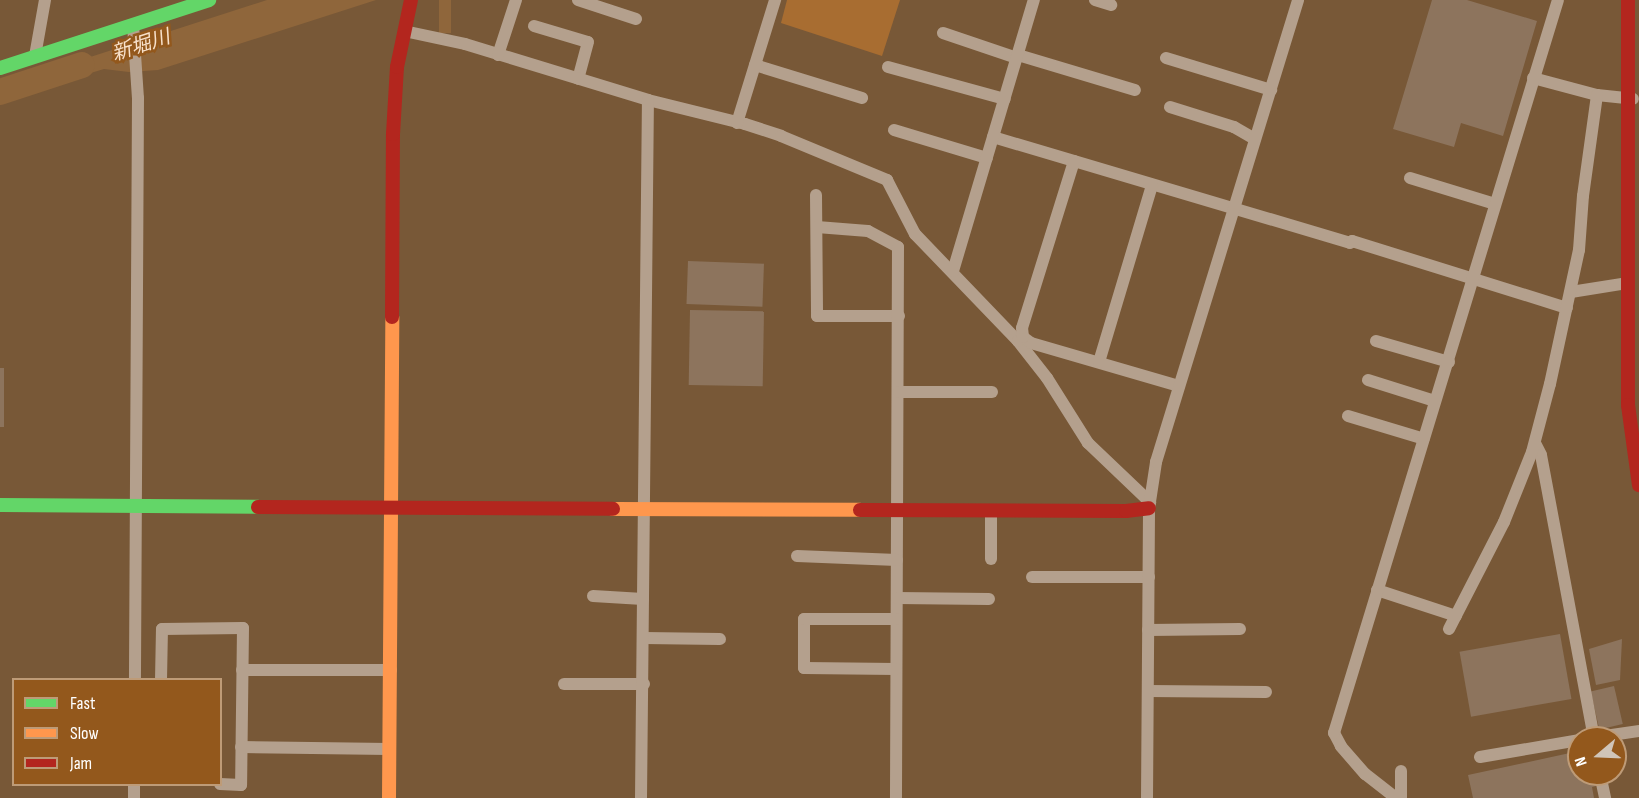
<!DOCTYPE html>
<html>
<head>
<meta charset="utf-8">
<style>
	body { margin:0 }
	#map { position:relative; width:1639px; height:798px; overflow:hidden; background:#785837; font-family:"Sofia Sans Condensed","Noto Sans JP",sans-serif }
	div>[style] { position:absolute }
	.green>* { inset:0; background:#a86d31 }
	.water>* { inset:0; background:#8f663b; transform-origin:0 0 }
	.river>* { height:26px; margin:-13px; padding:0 13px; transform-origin:13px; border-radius:13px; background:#8f663b }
	.building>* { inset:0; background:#8d745d; transform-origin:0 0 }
	.street>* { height:12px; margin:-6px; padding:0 6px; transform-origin:6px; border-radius:6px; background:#b4a08d }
	.fast>* { height:14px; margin:-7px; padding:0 7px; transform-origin:7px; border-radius:7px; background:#63d668 }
	.slow>* { height:14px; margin:-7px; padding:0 7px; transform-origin:7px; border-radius:7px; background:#ff974d }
	.jam>* { height:14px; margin:-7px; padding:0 7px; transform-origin:7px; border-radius:7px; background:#b3261e }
	span { translate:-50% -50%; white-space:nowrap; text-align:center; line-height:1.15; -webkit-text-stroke:5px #93581c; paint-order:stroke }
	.water-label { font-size:20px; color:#f8e1cb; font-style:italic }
	.legend { position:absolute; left:12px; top:678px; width:210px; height:108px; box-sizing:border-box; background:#93581c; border:2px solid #be9b77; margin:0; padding:8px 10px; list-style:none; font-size:18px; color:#fff }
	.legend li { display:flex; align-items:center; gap:12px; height:30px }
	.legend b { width:30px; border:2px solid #be9b77 }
	.north { position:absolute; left:1567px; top:726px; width:60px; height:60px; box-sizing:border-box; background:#93581c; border:2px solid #be9b77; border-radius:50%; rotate:251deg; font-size:16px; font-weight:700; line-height:24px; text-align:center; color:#fff }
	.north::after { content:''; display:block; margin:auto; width:21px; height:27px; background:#d0c5b9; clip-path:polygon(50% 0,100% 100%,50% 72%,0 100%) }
</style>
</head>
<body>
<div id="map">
	<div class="green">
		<div style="clip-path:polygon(787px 0,900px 0,882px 56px,781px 23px)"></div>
	</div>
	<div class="water">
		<div style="clip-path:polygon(267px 0,376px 0,158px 70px,129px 72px,104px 69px,54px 84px,50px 70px)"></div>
		<div style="left:439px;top:0;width:12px;height:33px"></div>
	</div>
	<div class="river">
		<div style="left:0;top:92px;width:86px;rotate:-18.2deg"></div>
	</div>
	<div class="building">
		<div style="clip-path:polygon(1432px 0,1467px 0,1537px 21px,1503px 136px,1461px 123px,1454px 147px,1393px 129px)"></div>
		<div style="left:688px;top:261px;width:76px;height:43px;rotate:2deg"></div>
		<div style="left:690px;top:310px;width:74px;height:75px;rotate:1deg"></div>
		<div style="left:0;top:368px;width:4px;height:59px"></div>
		<div style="left:1560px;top:634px;width:66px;height:102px;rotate:80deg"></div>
		<div style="clip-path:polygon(1622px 639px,1620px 680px,1596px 685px,1589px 649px)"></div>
		<div style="left:1614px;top:686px;width:39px;height:24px;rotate:77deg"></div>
		<div style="clip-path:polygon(1579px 751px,1579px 774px,1594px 774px,1596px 786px,1592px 787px,1594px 798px,1473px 798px,1468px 775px)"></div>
	</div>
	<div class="street">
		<div style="left:578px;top:0;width:61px;rotate:18.1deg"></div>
		<div style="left:1095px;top:0;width:17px;rotate:17deg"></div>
		<div style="left:133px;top:25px;width:73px;rotate:86.1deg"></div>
		<div style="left:138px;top:98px;width:582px;rotate:90.3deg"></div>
		<div style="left:534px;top:26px;width:56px;rotate:16.5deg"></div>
		<div style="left:588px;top:42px;width:38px;rotate:105deg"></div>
		<div style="left:404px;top:31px;width:62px;rotate:12deg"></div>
		<div style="left:465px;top:44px;width:191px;rotate:17deg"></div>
		<div style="left:648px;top:100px;width:100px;rotate:13.9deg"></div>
		<div style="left:745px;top:124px;width:38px;rotate:18deg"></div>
		<div style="left:781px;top:136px;width:115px;rotate:22.5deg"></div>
		<div style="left:887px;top:180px;width:61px;rotate:62.6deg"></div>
		<div style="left:915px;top:234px;width:149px;rotate:46.1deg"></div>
		<div style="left:1018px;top:341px;width:47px;rotate:51.9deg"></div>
		<div style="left:1047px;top:378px;width:77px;rotate:57.8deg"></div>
		<div style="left:1088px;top:443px;width:86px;rotate:43.6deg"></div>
		<div style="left:943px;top:33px;width:78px;rotate:18.7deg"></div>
		<div style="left:498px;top:55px;width:58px;rotate:-71.9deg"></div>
		<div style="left:1018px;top:55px;width:122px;rotate:16.7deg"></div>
		<div style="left:35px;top:56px;width:57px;rotate:-79.9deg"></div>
		<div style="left:1166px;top:58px;width:110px;rotate:16.9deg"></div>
		<div style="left:755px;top:65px;width:112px;rotate:17.1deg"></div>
		<div style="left:888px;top:67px;width:121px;rotate:15.3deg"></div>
		<div style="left:1533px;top:78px;width:66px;rotate:14.9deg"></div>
		<div style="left:1597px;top:95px;width:36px;rotate:6deg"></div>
		<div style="left:1170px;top:107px;width:67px;rotate:17.4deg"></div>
		<div style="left:1234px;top:127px;width:24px;rotate:30deg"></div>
		<div style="left:737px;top:123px;width:129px;rotate:-72.8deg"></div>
		<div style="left:894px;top:130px;width:97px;rotate:16.8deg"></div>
		<div style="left:993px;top:137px;width:372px;rotate:16.5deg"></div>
		<div style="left:1350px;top:243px;width:3px;rotate:-45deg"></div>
		<div style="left:1352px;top:241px;width:225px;rotate:17.3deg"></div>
		<div style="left:1410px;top:178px;width:89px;rotate:17deg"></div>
		<div style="left:816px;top:195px;width:121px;rotate:89.5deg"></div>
		<div style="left:817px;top:316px;width:82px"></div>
		<div style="left:817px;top:227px;width:51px;rotate:4.5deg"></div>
		<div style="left:868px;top:231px;width:34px;rotate:28deg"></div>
		<div style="left:898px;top:247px;width:551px;rotate:90.21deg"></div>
		<div style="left:953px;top:271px;width:283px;rotate:-73.4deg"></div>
		<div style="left:1571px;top:292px;width:58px;rotate:-9deg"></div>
		<div style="left:1023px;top:337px;width:10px;rotate:37deg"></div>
		<div style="left:1031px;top:343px;width:154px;rotate:16.2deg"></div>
		<div style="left:1018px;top:341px;width:6px;rotate:-39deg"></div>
		<div style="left:1023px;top:337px;width:9px;rotate:-96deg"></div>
		<div style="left:1022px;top:328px;width:175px;rotate:-72.7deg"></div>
		<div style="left:1376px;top:341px;width:76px;rotate:16deg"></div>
		<div style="left:1099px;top:362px;width:185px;rotate:-73.3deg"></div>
		<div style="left:1368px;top:380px;width:70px;rotate:17.4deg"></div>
		<div style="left:899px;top:392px;width:93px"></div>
		<div style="left:1348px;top:416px;width:79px;rotate:16.8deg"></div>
		<div style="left:1535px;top:443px;width:13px;rotate:63deg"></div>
		<div style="left:1541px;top:455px;width:288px;rotate:79.4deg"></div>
		<div style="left:991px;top:511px;width:48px;rotate:90deg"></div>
		<div style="left:797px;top:556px;width:100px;rotate:2.3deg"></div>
		<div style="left:1032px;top:577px;width:117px"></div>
		<div style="left:1377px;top:590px;width:83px;rotate:18.2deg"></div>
		<div style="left:593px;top:596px;width:50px;rotate:3.4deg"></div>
		<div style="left:897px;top:598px;width:92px;rotate:0.6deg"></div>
		<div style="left:1449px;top:629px;width:120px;rotate:-62.8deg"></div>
		<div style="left:1504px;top:522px;width:75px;rotate:-68.2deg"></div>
		<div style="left:1532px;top:452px;width:70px;rotate:-75.2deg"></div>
		<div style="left:1550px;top:384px;width:137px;rotate:-77.8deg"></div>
		<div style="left:1579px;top:250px;width:54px;rotate:-85.8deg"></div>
		<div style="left:1583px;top:196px;width:102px;rotate:-82.1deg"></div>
		<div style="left:1148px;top:630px;width:92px;rotate:-0.6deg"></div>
		<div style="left:644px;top:638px;width:76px;rotate:0.8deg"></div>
		<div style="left:896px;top:669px;width:92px;rotate:-179.4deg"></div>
		<div style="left:804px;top:668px;width:49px;rotate:-90deg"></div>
		<div style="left:804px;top:619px;width:92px"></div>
		<div style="left:242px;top:670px;width:149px"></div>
		<div style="left:161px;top:680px;width:51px;rotate:-88.9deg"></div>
		<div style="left:162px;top:629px;width:81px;rotate:-0.7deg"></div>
		<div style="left:243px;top:628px;width:157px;rotate:90.7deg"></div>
		<div style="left:241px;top:785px;width:21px;rotate:-177deg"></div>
		<div style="left:564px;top:684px;width:80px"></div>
		<div style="left:1148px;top:691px;width:118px;rotate:0.5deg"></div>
		<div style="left:1591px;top:738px;width:49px;rotate:-8.3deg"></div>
		<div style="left:241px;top:747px;width:148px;rotate:0.8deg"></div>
		<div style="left:1480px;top:757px;width:100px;rotate:-9.7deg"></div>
		<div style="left:1600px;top:774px;width:25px;rotate:78deg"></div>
		<div style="left:134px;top:798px;width:14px;rotate:-90deg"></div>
		<div style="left:641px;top:798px;width:698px;rotate:-89.43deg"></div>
		<div style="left:1147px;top:798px;width:290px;rotate:-89.6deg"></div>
		<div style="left:1149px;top:508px;width:47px;rotate:-81.3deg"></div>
		<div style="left:1156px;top:462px;width:483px;rotate:-72.9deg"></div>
		<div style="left:1396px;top:798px;width:39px;rotate:-142deg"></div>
		<div style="left:1365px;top:774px;width:37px;rotate:-131deg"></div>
		<div style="left:1341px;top:746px;width:15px;rotate:-118deg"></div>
		<div style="left:1334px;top:733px;width:766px;rotate:-73.01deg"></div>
		<div style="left:1401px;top:798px;width:27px;rotate:-90deg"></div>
	</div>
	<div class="fast">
		<div style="left:0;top:68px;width:220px;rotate:-18deg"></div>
		<div style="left:0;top:505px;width:258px;rotate:0.4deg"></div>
	</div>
	<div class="slow">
		<div style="left:613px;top:509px;width:247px;rotate:0.2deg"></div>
		<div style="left:389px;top:798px;width:481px;rotate:-89.6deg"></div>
	</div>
	<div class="jam">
		<div style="left:1628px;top:0;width:405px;rotate:90deg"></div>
		<div style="left:1628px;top:405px;width:81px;rotate:82.2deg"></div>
		<div style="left:392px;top:317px;width:183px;rotate:-89.7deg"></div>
		<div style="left:393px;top:134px;width:67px;rotate:-86.6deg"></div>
		<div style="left:397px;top:67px;width:68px;rotate:-78.2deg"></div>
		<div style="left:258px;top:507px;width:355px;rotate:0.3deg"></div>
		<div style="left:860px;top:510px;width:266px;rotate:0.2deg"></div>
		<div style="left:1126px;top:511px;width:23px;rotate:-7deg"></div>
	</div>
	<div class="water-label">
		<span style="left:141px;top:46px;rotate:-18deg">新堀川</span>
	</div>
	<ul class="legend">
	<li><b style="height:8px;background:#63d668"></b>Fast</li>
	<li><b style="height:8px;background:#ff974d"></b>Slow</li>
	<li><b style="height:8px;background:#b3261e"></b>Jam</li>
	</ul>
	<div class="north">N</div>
</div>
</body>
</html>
